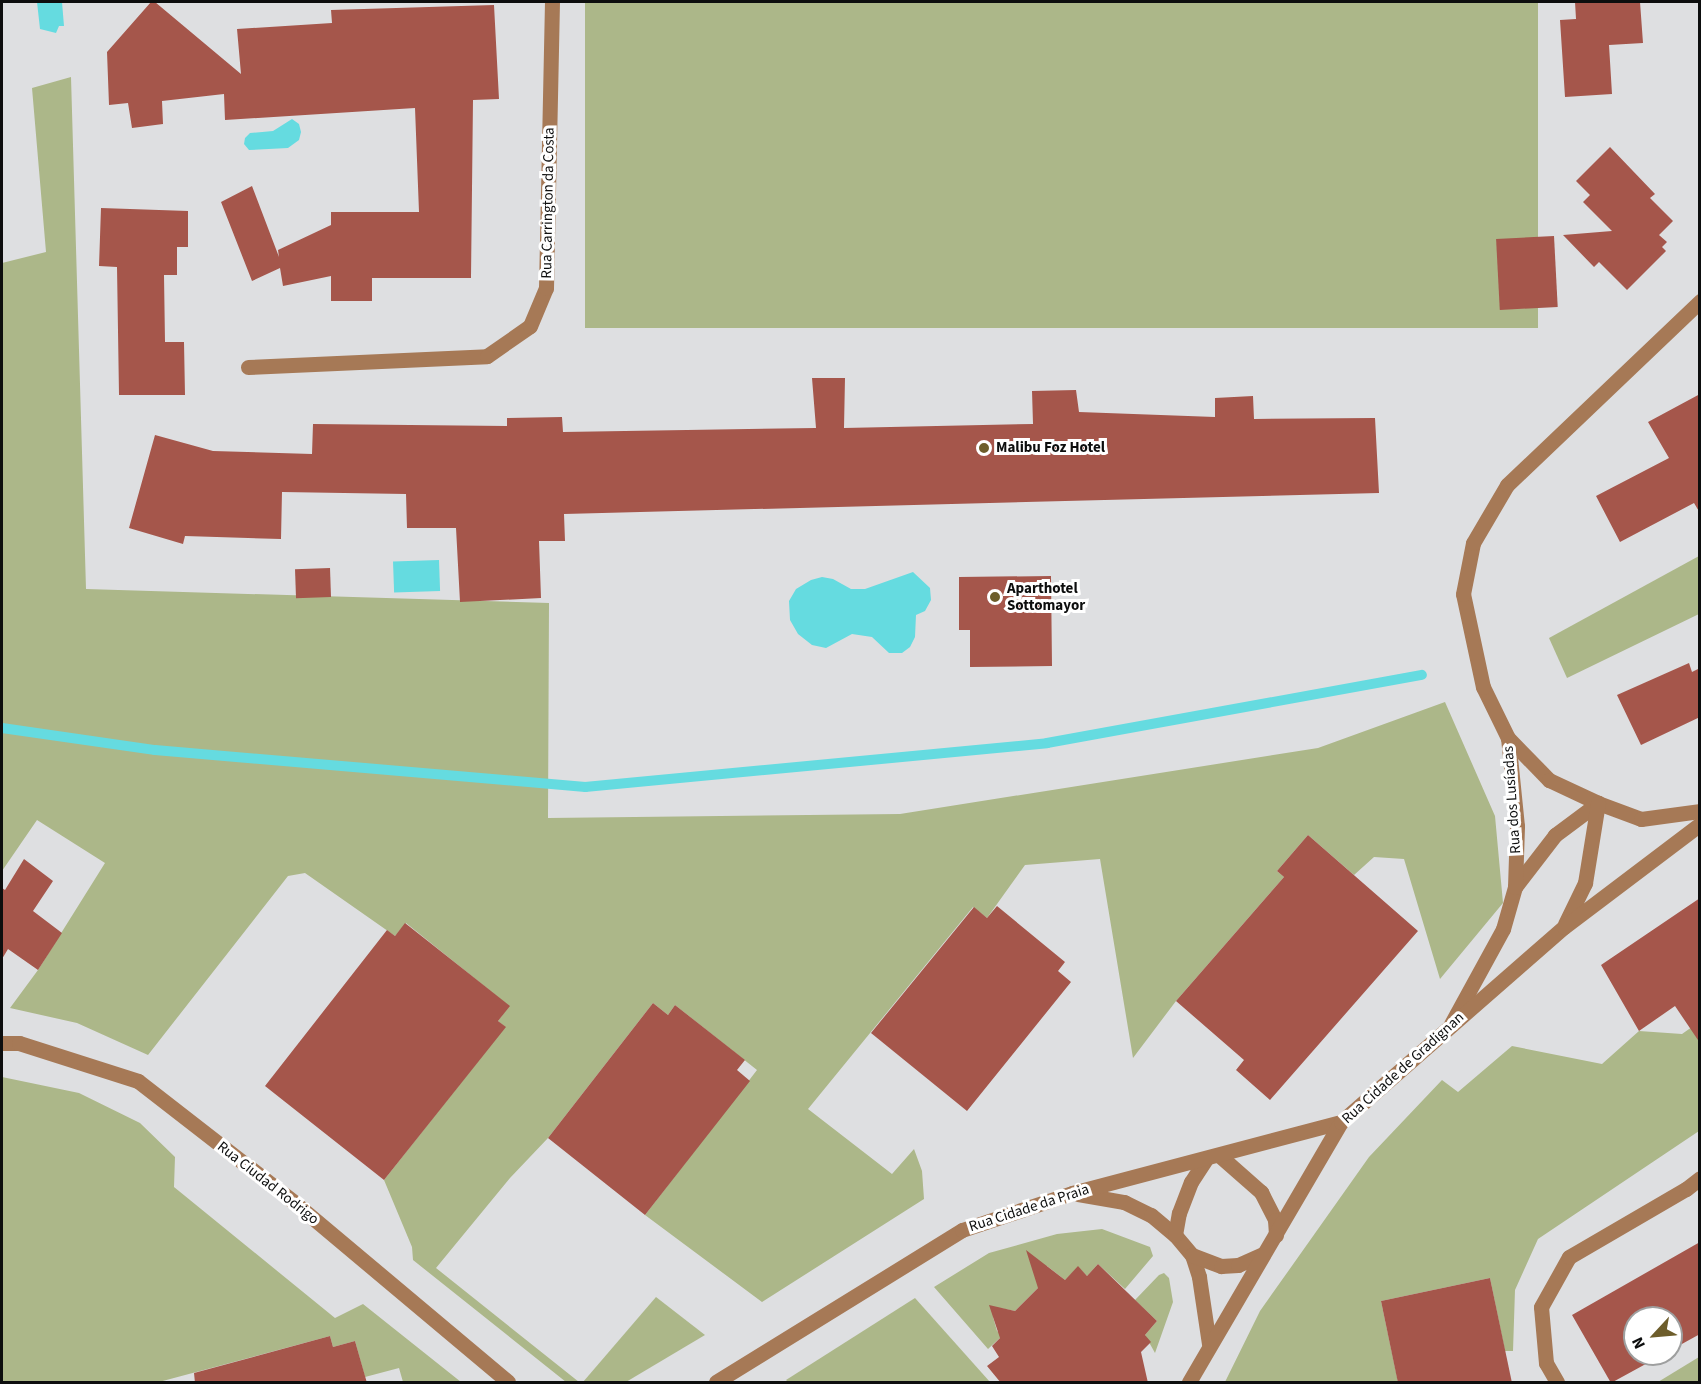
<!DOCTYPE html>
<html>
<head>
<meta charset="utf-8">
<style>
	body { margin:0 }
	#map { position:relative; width:1701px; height:1384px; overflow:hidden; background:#dedfe1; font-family:"Source Sans 3",sans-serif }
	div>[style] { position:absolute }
	.green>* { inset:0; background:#acb789; transform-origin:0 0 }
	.water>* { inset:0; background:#65dbe0; transform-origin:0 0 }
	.stream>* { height:10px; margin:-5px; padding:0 5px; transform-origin:5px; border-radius:5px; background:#65dbe0 }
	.building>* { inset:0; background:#a5564b; transform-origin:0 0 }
	.minor>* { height:15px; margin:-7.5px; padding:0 7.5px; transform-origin:7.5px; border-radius:7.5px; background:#a67956 }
	.dots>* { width:16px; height:16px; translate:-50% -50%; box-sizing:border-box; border:3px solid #fff; border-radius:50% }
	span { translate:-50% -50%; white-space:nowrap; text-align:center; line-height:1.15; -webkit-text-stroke:6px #fff; paint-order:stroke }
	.street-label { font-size:15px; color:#0d0e0e }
	.poi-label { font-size:15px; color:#0d0e0e; font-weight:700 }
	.left { translate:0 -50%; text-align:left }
	.frame { position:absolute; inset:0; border:3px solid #0d0e0e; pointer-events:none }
	.north { position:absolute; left:1623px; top:1306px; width:60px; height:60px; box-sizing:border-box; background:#fff; border:2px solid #9e9f9f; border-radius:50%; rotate:244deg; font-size:16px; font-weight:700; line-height:24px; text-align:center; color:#0d0e0e }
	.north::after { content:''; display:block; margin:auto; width:21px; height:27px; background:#6d5d2b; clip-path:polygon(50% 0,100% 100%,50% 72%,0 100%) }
</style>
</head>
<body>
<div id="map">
	<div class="green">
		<div style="left:585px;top:2px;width:953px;height:326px"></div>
		<div style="clip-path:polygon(71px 77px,86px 589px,549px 603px,548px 818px,900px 814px,1318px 748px,1445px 702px,1495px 816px,1503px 903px,1440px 979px,1404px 859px,1374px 857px,1354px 875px,1308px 835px,1277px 871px,1284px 877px,1176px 1001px,1133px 1058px,1100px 859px,1025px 865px,987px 918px,973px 907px,808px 1109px,892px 1174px,914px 1149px,922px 1171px,924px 1199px,762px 1302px,645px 1215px,757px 1070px,675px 1005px,668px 1015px,653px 1003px,548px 1138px,510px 1178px,436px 1268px,579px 1382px,566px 1382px,413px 1260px,412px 1247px,384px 1180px,505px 1027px,498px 1021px,509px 1006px,406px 923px,395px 936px,305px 873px,288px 876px,148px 1055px,77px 1023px,10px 1008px,38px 970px,105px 863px,37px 820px,2px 871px,2px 263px,46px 252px,32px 88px)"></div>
		<div style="clip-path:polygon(1699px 556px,1699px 614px,1567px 678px,1549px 638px)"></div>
		<div style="clip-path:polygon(1699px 1022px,1699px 1131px,1538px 1239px,1515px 1290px,1513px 1351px,1505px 1351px,1490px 1278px,1381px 1301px,1398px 1382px,1225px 1382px,1260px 1311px,1369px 1157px,1442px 1080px,1458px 1092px,1512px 1046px,1602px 1064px,1639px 1031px,1682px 1034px)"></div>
		<div style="clip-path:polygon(2px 1077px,79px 1093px,140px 1123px,175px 1157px,174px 1187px,335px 1318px,363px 1304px,461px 1382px,403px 1382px,399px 1368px,365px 1377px,355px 1341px,333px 1347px,330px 1336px,159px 1382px,2px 1382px)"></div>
		<div style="clip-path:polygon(1102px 1229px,1150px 1247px,1153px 1256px,1125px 1289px,1098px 1264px,1087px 1276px,1078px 1267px,1065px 1280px,1047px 1266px,1038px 1288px,1015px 1311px,1000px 1308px,993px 1317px,997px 1331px,1003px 1335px,988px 1349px,934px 1287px,989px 1253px,1057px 1234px)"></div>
		<div style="clip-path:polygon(1164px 1273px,1169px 1278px,1173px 1302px,1155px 1353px,1145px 1335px,1157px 1321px,1135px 1300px,1159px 1275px)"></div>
		<div style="clip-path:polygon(656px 1297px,705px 1335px,626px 1382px,583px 1382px)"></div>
		<div style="clip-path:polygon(915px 1298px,990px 1382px,788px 1382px,786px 1380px)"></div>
		<div style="clip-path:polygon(1699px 1357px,1699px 1382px,1658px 1382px)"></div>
	</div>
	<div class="water">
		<div style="clip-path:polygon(37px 2px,62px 2px,64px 26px,59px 26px,56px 33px,40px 29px)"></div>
		<div style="clip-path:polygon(292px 119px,299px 124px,301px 132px,299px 140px,288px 148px,249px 150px,244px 144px,245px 138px,250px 133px,273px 131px)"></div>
		<div style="left:439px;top:560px;width:31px;height:46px;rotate:88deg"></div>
		<div style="clip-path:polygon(913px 572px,930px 588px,931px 600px,925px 611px,916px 615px,915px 637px,910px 647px,902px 653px,889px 653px,872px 637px,852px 634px,826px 648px,812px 645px,798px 634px,790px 620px,789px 601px,796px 589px,811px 580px,822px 577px,833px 579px,851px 589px,865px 589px)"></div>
	</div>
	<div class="stream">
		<div style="left:2px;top:728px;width:155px;rotate:8.2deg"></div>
		<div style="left:155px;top:750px;width:432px;rotate:4.9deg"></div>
		<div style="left:585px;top:787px;width:464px;rotate:-5.4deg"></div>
		<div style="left:1047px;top:743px;width:381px;rotate:-10.3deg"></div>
	</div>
	<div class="building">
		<div style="clip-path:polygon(151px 2px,155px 2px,241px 74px,237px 29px,332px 23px,331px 10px,494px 5px,499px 99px,473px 100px,471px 278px,372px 278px,372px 301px,331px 301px,331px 276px,283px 286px,280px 268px,252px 281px,221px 202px,252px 186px,279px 257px,278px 250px,331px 225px,331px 212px,419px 212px,415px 108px,225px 120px,224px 94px,162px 101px,163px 124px,132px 128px,128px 103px,109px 105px,107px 52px)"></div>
		<div style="clip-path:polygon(1575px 2px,1640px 2px,1643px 43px,1609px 45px,1612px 94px,1565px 97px,1560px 20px,1576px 19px)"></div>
		<div style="clip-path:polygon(1610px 147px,1655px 194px,1650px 198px,1673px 221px,1659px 235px,1667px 242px,1662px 247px,1666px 251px,1627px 290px,1599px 262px,1594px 267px,1563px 235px,1612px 231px,1583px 202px,1590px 195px,1576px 181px)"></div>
		<div style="clip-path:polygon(101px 208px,188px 211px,188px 247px,177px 247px,177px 275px,164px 275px,165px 342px,184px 342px,185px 395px,119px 395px,117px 267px,99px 266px)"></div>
		<div style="left:1554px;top:236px;width:71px;height:58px;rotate:87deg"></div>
		<div style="clip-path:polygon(812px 378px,845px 378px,844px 428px,1033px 424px,1032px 391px,1076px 390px,1079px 412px,1215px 417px,1215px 398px,1253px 396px,1254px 419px,1375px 418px,1379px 493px,564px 514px,565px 541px,539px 541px,541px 598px,460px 602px,456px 528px,407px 528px,406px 494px,282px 492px,281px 539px,185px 536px,183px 544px,129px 528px,155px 435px,213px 451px,312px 454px,313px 424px,507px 426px,507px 418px,562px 417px,563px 432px,816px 428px)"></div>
		<div style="clip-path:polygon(1700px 394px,1700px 513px,1694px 503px,1620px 542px,1596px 496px,1669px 458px,1648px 422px)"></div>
		<div style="left:330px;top:568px;width:29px;height:35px;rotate:88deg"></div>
		<div style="clip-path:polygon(1051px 576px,1052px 666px,970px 667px,970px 630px,959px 630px,959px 577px)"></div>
		<div style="clip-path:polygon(1689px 663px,1692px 672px,1700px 668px,1700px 717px,1641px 745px,1617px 695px)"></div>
		<div style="clip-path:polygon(1308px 835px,1418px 931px,1270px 1100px,1236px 1070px,1244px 1060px,1176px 1001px,1284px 877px,1277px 871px)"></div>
		<div style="clip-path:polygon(24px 859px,53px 881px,33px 911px,62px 933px,38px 970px,8px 949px,2px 959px,2px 888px,5px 890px)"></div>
		<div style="clip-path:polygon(1700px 898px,1700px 1043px,1675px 1006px,1639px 1031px,1601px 965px)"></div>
		<div style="clip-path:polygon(997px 906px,1065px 962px,1058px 971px,1071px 982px,967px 1111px,871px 1033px,974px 907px,987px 918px)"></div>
		<div style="clip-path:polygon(405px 923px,510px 1006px,498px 1021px,506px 1027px,384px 1180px,265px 1086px,387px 930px,395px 936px)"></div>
		<div style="clip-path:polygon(653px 1003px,668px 1015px,675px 1005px,745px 1060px,737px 1070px,750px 1081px,645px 1215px,548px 1138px)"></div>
		<div style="clip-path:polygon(1700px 1242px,1700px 1334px,1671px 1350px,1671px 1318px,1635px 1318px,1635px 1354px,1664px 1354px,1611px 1383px,1572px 1315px)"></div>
		<div style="clip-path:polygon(1026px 1250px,1065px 1280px,1078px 1266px,1087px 1276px,1098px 1264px,1157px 1321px,1145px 1335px,1151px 1342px,1141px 1352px,1148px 1383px,1001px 1383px,987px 1366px,999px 1357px,992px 1346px,1000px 1338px,989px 1305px,1015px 1311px,1038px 1288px)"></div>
		<div style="clip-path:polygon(1490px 1278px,1512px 1383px,1398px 1383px,1381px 1301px)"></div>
		<div style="clip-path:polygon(330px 1336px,333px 1347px,355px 1341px,367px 1383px,195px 1383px,194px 1373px)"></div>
	</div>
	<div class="minor">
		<div style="left:248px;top:367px;width:239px;rotate:-2.6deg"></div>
		<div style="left:487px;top:356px;width:52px;rotate:-34.9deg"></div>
		<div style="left:530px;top:326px;width:41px;rotate:-67.2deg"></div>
		<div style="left:546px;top:288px;width:286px;rotate:-88.8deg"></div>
		<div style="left:1508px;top:738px;width:59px;rotate:45.7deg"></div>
		<div style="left:1549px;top:780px;width:54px;rotate:25.1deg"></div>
		<div style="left:1598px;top:803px;width:46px;rotate:20.4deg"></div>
		<div style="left:1641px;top:819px;width:60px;rotate:-7.7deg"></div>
		<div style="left:1515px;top:887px;width:66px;rotate:-52.4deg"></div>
		<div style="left:1555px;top:835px;width:54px;rotate:-36.7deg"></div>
		<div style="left:1565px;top:924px;width:46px;rotate:-64deg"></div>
		<div style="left:1585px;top:883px;width:81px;rotate:-80.8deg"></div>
		<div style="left:1451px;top:1024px;width:108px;rotate:-61.3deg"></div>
		<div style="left:1503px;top:929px;width:44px;rotate:-74.1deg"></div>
		<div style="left:1515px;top:887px;width:61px;rotate:-88.1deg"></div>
		<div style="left:1517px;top:826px;width:88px;rotate:-95.8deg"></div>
		<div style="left:1508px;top:738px;width:57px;rotate:-116.1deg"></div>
		<div style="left:1483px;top:687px;width:95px;rotate:-102.1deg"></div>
		<div style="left:1463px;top:594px;width:52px;rotate:-78.9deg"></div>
		<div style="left:1473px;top:543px;width:67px;rotate:-59.6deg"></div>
		<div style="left:1507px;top:485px;width:267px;rotate:-43.6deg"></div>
		<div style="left:2px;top:1043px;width:17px"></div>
		<div style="left:19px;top:1043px;width:125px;rotate:17.7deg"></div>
		<div style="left:138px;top:1081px;width:199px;rotate:37.8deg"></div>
		<div style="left:295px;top:1203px;width:278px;rotate:40deg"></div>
		<div style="left:1220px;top:1156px;width:55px;rotate:41.3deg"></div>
		<div style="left:1261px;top:1192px;width:31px;rotate:63deg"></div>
		<div style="left:1275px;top:1220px;width:15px;rotate:86deg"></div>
		<div style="left:1078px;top:1194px;width:47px;rotate:9.9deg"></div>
		<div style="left:1124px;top:1202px;width:30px;rotate:26deg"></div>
		<div style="left:1151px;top:1215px;width:31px;rotate:40deg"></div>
		<div style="left:1175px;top:1235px;width:26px;rotate:50deg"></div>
		<div style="left:1192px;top:1255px;width:23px;rotate:72deg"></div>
		<div style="left:1199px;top:1277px;width:68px;rotate:81.5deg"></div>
		<div style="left:1175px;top:1235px;width:22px;rotate:-80deg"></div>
		<div style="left:1179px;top:1213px;width:33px;rotate:-69deg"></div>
		<div style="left:1191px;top:1182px;width:27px;rotate:-57deg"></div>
		<div style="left:1192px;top:1255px;width:31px;rotate:21deg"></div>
		<div style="left:1221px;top:1266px;width:17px;rotate:-3deg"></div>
		<div style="left:1238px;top:1265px;width:27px;rotate:-24deg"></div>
		<div style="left:716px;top:1382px;width:289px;rotate:-31.7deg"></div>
		<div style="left:962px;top:1230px;width:116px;rotate:-18.6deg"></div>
		<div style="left:1072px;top:1193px;width:278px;rotate:-14.8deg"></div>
		<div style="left:1189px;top:1382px;width:301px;rotate:-59.7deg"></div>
		<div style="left:1341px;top:1122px;width:296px;rotate:-41.2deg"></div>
		<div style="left:1564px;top:927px;width:171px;rotate:-37.1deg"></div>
		<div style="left:1557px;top:1382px;width:22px;rotate:-120deg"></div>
		<div style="left:1546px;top:1363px;width:56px;rotate:-95.1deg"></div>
		<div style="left:1541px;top:1307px;width:57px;rotate:-60.8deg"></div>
		<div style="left:1569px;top:1257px;width:135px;rotate:-30.2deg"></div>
		<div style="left:1686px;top:1189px;width:18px;rotate:-38deg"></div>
	</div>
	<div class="dots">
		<div style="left:984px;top:448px;background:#6d5d2b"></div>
		<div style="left:995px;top:597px;background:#6d5d2b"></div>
	</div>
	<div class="street-label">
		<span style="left:548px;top:203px;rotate:-89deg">Rua Carrington da Costa</span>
		<span style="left:1512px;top:800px;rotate:-94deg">Rua dos Lusíadas</span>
		<span style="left:1403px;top:1068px;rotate:-42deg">Rua Cidade de Gradignan</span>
		<span style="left:268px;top:1183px;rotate:38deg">Rua Ciudad Rodrigo</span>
		<span style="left:1029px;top:1208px;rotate:-18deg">Rua Cidade da Praia</span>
	</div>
	<div class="poi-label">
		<span class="left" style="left:996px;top:448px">Malibu Foz Hotel</span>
		<span class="left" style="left:1007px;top:597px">Aparthotel<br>Sottomayor</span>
	</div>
	<div class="frame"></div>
	<div class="north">N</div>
</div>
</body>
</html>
